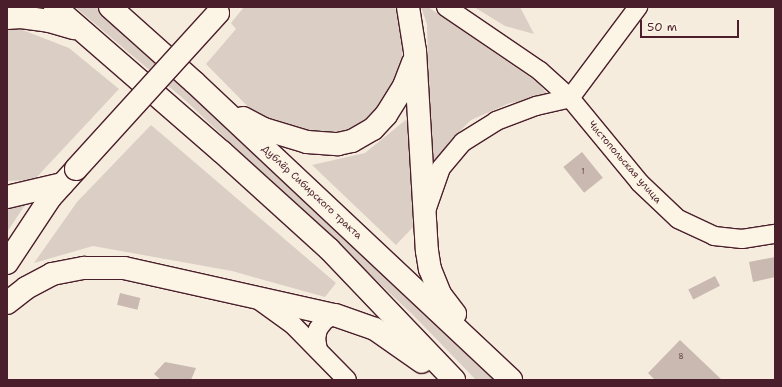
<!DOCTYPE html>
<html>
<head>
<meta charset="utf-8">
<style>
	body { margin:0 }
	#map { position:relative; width:782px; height:387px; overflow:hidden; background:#f5ecde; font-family:"Shantell Sans",sans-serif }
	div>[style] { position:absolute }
	.green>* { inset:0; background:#dbcec4 }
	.building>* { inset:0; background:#cab9b1; transform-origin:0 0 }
	.roads { filter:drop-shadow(1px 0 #4a1f2b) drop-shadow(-1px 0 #4a1f2b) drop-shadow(0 1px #4a1f2b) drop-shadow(0 -1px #4a1f2b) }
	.minor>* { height:18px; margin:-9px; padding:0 9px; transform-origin:9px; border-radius:9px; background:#fcf5e5 }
	.major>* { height:22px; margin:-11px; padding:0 11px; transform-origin:11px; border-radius:11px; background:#fcf5e5 }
	.bridges { filter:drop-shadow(1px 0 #4a1f2b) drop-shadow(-1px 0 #4a1f2b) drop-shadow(0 1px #4a1f2b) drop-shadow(0 -1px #4a1f2b) }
	.major-bridge>* { height:22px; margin:-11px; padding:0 11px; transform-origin:11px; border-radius:11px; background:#fcf5e5 }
	span { translate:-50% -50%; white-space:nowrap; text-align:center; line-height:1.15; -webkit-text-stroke:3px #fcf5e5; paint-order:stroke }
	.number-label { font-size:8px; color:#6a464c }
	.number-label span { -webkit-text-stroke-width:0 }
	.street-label { font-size:10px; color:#4a1f2b }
	.frame { position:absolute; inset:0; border:8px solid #4a1f2b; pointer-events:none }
	.scale { position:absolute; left:640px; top:20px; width:99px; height:18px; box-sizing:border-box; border:2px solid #4a1f2b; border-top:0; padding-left:5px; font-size:12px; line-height:14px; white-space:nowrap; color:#4a1f2b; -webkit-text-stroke:3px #fcf5e5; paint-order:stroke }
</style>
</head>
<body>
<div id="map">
	<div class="green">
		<div style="clip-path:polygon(75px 7px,99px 7px,203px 98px,434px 318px,495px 380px,476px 380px,413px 315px,186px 101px)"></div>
		<div style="clip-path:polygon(244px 7px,395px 7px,404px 39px,400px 76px,373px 115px,357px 127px,337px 134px,312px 136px,265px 124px,206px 64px,236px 29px,231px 23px)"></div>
		<div style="clip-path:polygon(421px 7px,428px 7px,537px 82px,550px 97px,510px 103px,471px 120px,449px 142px,431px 174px,427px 24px)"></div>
		<div style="clip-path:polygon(474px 7px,520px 7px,534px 34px,505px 26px)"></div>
		<div style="clip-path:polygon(20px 29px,69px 48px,119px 89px,34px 180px,7px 181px,7px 30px)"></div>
		<div style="clip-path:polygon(408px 118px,414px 226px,396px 245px,312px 165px,365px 153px)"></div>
		<div style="clip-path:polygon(151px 125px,336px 283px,325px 297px,232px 271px,93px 246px,34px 263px,77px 202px)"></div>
		<div style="clip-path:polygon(25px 205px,7px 232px,7px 206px)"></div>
	</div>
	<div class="building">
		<div style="left:582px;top:152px;width:33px;height:24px;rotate:51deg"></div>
		<div style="clip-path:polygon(775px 257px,775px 277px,753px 282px,749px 262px)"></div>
		<div style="left:715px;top:276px;width:11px;height:30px;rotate:63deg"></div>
		<div style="left:120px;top:293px;width:21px;height:12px;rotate:14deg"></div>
		<div style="clip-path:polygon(680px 340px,722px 380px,655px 380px,648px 373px)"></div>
		<div style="clip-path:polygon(165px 362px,196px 368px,191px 380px,161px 380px,154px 374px)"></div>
	</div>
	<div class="roads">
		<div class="minor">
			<div style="left:446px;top:7px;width:114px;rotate:34.2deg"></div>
			<div style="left:540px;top:71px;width:40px;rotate:42deg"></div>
			<div style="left:570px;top:98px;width:110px;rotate:50.5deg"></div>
			<div style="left:640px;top:183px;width:52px;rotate:43.5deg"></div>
			<div style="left:678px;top:219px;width:40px;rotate:25deg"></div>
			<div style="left:714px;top:236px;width:28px;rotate:6deg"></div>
			<div style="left:742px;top:239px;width:33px;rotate:-9deg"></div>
			<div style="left:570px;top:98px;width:114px;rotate:-53.2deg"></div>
			<div style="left:427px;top:208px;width:42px;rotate:-70.7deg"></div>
			<div style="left:441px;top:168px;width:34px;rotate:-50deg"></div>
			<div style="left:463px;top:142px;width:39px;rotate:-32deg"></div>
			<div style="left:496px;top:121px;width:43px;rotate:-20.6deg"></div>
			<div style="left:536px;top:106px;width:35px;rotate:-13deg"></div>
			<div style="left:257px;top:299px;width:44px;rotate:35.8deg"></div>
			<div style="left:293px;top:325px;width:77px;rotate:45.5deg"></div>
			<div style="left:318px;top:350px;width:11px;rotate:-100deg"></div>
			<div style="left:316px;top:339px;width:10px;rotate:-79deg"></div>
			<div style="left:318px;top:329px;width:11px;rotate:-52deg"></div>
			<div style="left:325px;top:320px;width:11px;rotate:-27deg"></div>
		</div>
		<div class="major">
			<div style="left:55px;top:7px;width:221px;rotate:41deg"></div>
			<div style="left:222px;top:152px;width:144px;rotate:42.2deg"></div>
			<div style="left:329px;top:249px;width:181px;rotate:46.3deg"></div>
			<div style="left:110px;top:7px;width:113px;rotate:41.8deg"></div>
			<div style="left:194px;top:82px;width:435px;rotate:43.2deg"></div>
			<div style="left:408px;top:7px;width:45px;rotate:81deg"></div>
			<div style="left:415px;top:51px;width:200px;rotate:86.6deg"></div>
			<div style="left:427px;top:251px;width:18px;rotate:81deg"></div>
			<div style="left:430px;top:269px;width:27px;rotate:68deg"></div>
			<div style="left:440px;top:294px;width:25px;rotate:53deg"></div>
			<div style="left:7px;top:18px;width:14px;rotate:-4deg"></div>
			<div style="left:21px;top:17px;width:28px;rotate:8deg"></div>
			<div style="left:49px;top:21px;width:26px;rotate:16deg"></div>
			<div style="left:243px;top:118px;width:24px;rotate:28deg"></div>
			<div style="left:264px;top:129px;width:45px;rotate:16.8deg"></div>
			<div style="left:307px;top:142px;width:31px;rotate:4deg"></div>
			<div style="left:338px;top:144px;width:14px;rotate:-12deg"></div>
			<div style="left:352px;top:141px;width:24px;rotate:-30deg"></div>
			<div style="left:373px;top:129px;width:19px;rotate:-47deg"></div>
			<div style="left:386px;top:115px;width:34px;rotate:-58deg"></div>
			<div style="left:404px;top:86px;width:26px;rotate:-69deg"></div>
			<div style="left:7px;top:197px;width:57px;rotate:-13.3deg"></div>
			<div style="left:7px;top:263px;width:78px;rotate:-56.5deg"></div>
			<div style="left:50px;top:198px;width:39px;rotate:-48deg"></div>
			<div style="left:7px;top:303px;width:24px;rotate:-38deg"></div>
			<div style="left:26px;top:288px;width:30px;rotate:-28deg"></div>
			<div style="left:52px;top:274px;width:33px;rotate:-11deg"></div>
			<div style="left:84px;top:268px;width:40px"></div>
			<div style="left:124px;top:268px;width:216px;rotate:12.6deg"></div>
			<div style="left:335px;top:315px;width:42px;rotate:19.3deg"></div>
			<div style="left:375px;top:329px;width:57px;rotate:35.1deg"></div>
		</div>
	</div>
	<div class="bridges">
		<div class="major-bridge">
			<div style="left:76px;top:169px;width:211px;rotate:-47.7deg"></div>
		</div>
	</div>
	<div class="number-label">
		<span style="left:583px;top:172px">1</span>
		<span style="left:681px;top:357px">8</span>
	</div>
	<div class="street-label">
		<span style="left:625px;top:162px;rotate:49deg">Чистопольская улица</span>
		<span style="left:312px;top:192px;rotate:43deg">Дублёр Сибирского тракта</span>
	</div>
	<div class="frame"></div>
	<div class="scale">50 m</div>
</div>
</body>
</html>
